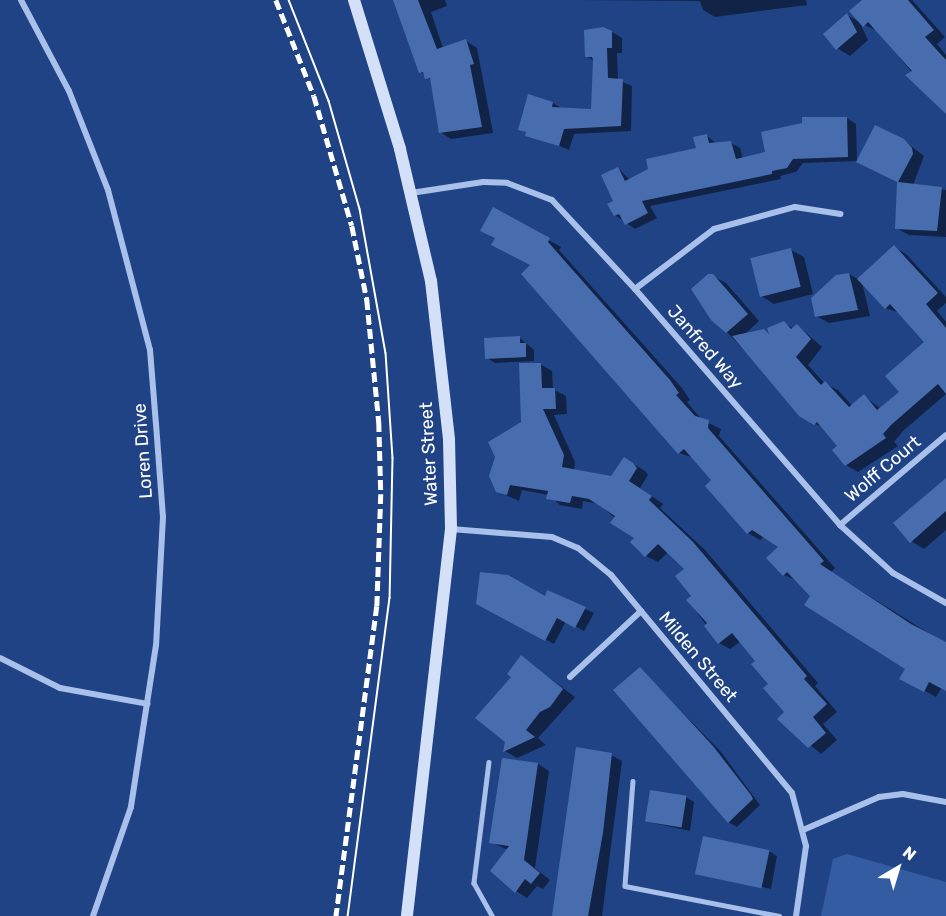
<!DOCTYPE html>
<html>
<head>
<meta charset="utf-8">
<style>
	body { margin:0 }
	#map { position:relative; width:946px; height:916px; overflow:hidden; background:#204386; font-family:Rubik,sans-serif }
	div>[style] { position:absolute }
	.green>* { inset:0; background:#345ca3 }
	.shadow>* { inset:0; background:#0007 }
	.building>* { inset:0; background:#486dae; transform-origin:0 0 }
	.lane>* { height:4.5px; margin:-2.25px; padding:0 2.25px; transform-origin:2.25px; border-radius:2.25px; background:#a9c0ea }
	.street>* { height:6px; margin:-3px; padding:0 3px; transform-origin:3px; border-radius:3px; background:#a9c0ea }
	.secondary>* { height:12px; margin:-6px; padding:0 6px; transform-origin:6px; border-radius:6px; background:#d4e0f8 }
	.tram>* { height:1.5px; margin:-0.75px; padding:0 0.75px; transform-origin:0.75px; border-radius:0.75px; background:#fff }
	.rail>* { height:4.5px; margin-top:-2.25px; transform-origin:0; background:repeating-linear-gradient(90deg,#fff 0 10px,transparent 0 14.5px) }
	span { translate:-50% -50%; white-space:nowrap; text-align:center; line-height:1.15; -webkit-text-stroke:5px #204386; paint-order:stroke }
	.street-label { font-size:18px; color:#fff }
	.north { position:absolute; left:868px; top:838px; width:60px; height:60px; -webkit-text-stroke:4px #204386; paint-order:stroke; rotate:38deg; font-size:16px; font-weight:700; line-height:24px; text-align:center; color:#fff }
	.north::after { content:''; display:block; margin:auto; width:21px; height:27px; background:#fff; clip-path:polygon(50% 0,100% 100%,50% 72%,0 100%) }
</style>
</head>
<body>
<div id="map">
	<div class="green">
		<div style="clip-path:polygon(847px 854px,946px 882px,946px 916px,821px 916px,833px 859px)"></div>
	</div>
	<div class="shadow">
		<div style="clip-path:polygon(395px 0,445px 0,447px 6px,431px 12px,443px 48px,466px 41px,477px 48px,493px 133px,451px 139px,440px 132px,433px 82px,421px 72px)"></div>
		<div style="clip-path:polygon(579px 0,806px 0,807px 5px,715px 17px,703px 10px,700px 1px)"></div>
		<div style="clip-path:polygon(864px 0,912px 0,945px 37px,937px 44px,946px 55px,946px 114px,878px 31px,860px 23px,868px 40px,850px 56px,837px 48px,847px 15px,861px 23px)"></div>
		<div style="clip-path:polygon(612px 32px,622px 38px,622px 53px,617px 53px,618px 80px,632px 86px,631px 131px,574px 134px,569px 150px,520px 129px,553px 103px,563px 109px,593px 110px,594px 61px,586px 56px)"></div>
		<div style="clip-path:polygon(847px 118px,856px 124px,857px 161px,803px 163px,796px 172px,780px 176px,781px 179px,650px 206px,657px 218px,635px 229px,615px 215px,618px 168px,630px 180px,697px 149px,706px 135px,717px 144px,731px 143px,740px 148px,743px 159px,767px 153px)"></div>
		<div style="clip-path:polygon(903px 140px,924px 156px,913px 185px,946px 190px,946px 237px,909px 235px,896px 228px,899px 182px,871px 169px)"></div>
		<div style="clip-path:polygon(493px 209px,561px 247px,559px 250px,682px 388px,690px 400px,687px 402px,702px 420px,721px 429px,719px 436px,835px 568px,831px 572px,946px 644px,946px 690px,942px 687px,936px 697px,901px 678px,907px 669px,798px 581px,784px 575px,768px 558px,780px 546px,765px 536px,760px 540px,748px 533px,713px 481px,694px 458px,679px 453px,523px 274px,532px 265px,496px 238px)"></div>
		<div style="clip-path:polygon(894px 247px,906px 254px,946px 297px,946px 303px,937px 311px,946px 322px,946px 394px,903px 431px,894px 442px,898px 446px,858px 472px,846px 465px,840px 446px,824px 428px,808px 420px,727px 332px,713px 276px,726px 283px,759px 321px,744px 335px,764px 331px,770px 334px,784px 323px,794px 329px,798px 326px,822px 347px,808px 365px,825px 384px,838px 390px,852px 406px,864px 396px,881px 409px,901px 392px,926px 342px,900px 313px,885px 308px,862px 282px,870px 316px,829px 323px,816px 316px,849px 274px,858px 279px)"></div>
		<div style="clip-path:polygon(791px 250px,804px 257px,813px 294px,774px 304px,761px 296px)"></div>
		<div style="clip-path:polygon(520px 338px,534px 350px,534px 361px,495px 363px,487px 358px)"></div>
		<div style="clip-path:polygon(540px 364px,552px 371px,553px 389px,566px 396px,567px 414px,554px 415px,575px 462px,574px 470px,612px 478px,625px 459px,645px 471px,648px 475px,640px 488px,663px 504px,660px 508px,705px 550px,818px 683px,815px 686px,837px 712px,823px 724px,837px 740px,821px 754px,780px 719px,787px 713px,757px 661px,741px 641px,730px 649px,719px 643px,688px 600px,693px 596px,686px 569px,668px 552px,658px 562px,646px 556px,632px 542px,637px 538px,599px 504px,583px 501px,582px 509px,560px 505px,549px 495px,522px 490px,519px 501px,497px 491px)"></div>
		<div style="clip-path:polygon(946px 480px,946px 530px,924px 549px,911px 541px)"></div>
		<div style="clip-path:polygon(548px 592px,594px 613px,584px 631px,566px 621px,554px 644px,478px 603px,545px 598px)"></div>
		<div style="clip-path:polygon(521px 657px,575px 697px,538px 738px,546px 745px,517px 758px,505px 751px,513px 676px)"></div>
		<div style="clip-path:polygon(640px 669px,721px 752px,760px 805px,737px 827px,728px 822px)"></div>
		<div style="clip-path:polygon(611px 755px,622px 761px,602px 916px,553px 916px)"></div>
		<div style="clip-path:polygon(538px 764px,549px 771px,535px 868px,550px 880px,543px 889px,537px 886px,527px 898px,516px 891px,508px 850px,491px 842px)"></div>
		<div style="clip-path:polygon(686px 797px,694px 802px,690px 831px,644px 821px)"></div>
		<div style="clip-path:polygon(769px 851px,777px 856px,771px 889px,698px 873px)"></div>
	</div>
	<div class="building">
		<div style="clip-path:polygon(393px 0,418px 0,437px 49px,466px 39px,474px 64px,470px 65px,482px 127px,439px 133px,430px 78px,425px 79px,423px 72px,419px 73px)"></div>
		<div style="clip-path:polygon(862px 0,908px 0,934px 30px,925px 37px,946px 60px,946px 114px,905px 75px,912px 71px,868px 22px,863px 27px,849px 11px)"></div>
		<div style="clip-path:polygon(847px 13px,857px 32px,836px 50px,823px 34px)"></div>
		<div style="clip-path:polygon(603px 27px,612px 31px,612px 48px,607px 48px,608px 78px,623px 79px,621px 126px,564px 129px,559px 146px,525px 136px,526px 132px,518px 130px,528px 94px,553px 102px,552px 107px,591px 109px,593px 60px,592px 57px,585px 57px,584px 30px)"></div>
		<div style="clip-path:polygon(802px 117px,847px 117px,848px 157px,793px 159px,787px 168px,772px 171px,772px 174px,642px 201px,648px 213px,625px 225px,619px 214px,614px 216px,607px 204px,613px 201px,601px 175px,618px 167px,625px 181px,648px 169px,646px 159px,696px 148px,693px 137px,707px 134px,709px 143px,731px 141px,736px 159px,765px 152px,761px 132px,802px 123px)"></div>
		<div style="clip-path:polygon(875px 125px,904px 139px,912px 148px,913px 154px,898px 182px,942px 187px,937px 231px,895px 229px,897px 182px,856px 162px)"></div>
		<div style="clip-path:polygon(493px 207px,550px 238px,548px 242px,670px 380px,679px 393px,676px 395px,695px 416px,709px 420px,708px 428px,824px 561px,820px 564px,911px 624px,946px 642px,946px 691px,929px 682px,924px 692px,899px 679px,905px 669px,804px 605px,810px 596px,787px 572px,783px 576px,766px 558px,778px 547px,752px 530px,747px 534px,705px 486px,711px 480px,684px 449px,678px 454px,521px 274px,530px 265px,491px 245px,495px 238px,480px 231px)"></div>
		<div style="clip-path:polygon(894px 245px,938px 293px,926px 304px,946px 328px,946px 394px,938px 384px,891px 425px,883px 434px,886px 438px,845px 466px,832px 450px,837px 446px,817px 422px,814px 425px,799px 416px,732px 336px,764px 329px,769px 334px,767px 328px,784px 321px,791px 329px,797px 324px,811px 339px,796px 357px,821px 385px,825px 381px,849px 407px,864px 394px,877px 410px,899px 392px,885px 376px,924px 342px,890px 304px,885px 309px,857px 279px)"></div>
		<div style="left:791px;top:248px;width:40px;height:42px;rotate:76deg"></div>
		<div style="clip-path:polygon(849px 273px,858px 310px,815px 317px,811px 298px,836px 275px)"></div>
		<div style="clip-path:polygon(708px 274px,713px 274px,748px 314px,726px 333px,711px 320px,691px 289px)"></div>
		<div style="clip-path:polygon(520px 336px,520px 343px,526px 343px,526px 357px,485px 359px,484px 338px)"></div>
		<div style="clip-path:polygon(519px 363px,541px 363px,542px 388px,555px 388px,556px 409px,543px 409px,564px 455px,562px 467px,611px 476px,624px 457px,633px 463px,637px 468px,629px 481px,652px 496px,649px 500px,693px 542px,807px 676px,804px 679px,827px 704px,813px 717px,826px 733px,808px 748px,777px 719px,784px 712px,763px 688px,768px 684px,751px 664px,755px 661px,732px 633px,718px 644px,704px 626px,707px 623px,686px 600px,691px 596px,675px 576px,684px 569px,658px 544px,645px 557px,630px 542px,634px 538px,610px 523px,615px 516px,589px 499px,572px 496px,570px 503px,546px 499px,548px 491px,510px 485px,507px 495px,496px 492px,489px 476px,495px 457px,488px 442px,521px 422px)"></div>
		<div style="clip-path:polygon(946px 478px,946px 511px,910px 543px,893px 523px)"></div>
		<div style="clip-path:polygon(480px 572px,508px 575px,545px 596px,547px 590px,586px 607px,575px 628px,557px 618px,545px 641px,476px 604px)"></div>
		<div style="clip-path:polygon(521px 655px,563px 689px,550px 707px,540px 712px,526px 730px,535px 737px,503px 752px,505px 742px,475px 718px,511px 677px,507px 674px)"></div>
		<div style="clip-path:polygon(640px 667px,713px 746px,751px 795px,753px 799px,728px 823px,613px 690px)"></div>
		<div style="clip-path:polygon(576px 747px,612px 753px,603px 833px,588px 916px,552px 916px)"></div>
		<div style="clip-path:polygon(502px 758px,538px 763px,524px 860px,540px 873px,531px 884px,525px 879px,515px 893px,490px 871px,509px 846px,489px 843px)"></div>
		<div style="left:650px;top:790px;width:37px;height:32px;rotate:9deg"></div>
		<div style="left:703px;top:836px;width:68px;height:39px;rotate:12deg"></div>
	</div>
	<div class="lane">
		<div style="left:489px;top:762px;width:122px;rotate:97.1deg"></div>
		<div style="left:474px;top:883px;width:38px;rotate:61deg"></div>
		<div style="left:633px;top:781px;width:105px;rotate:94.4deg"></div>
		<div style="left:625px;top:886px;width:157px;rotate:11deg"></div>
	</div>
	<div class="street">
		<div style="left:21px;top:0;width:103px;rotate:62.2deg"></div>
		<div style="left:69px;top:91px;width:106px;rotate:68.5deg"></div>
		<div style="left:108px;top:190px;width:165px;rotate:75.3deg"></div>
		<div style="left:150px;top:350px;width:74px;rotate:85.4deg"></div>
		<div style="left:156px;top:424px;width:93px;rotate:85.7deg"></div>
		<div style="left:163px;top:517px;width:128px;rotate:93.1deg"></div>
		<div style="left:156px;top:645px;width:164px;rotate:98.8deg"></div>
		<div style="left:131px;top:807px;width:115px;rotate:109.2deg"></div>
		<div style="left:411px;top:193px;width:73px;rotate:-8.7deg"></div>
		<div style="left:483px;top:182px;width:24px;rotate:2deg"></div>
		<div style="left:507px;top:183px;width:48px;rotate:20.7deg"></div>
		<div style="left:552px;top:200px;width:122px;rotate:47deg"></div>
		<div style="left:635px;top:289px;width:313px;rotate:49deg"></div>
		<div style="left:840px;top:525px;width:72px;rotate:42.2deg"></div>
		<div style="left:893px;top:573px;width:61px;rotate:29.5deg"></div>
		<div style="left:635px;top:289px;width:99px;rotate:-37.2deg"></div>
		<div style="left:714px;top:229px;width:84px;rotate:-15.2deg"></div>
		<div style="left:795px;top:207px;width:46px;rotate:8.8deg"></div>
		<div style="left:840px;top:525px;width:139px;rotate:-40.3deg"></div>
		<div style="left:451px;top:529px;width:101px;rotate:4.5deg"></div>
		<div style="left:552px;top:537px;width:28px;rotate:23deg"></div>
		<div style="left:578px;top:548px;width:43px;rotate:39.3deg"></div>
		<div style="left:611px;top:575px;width:283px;rotate:50.3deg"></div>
		<div style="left:792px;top:793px;width:55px;rotate:75.2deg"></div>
		<div style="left:806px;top:846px;width:71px;rotate:98.1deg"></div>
		<div style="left:0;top:658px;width:67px;rotate:26.6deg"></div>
		<div style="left:60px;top:688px;width:89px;rotate:10.3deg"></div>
		<div style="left:570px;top:677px;width:97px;rotate:-42.9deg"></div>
		<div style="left:803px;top:830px;width:83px;rotate:-23.5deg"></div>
		<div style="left:879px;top:797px;width:24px;rotate:-7deg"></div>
		<div style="left:903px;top:794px;width:44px;rotate:10.5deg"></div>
	</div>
	<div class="secondary">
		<div style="left:354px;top:0;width:156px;rotate:72.8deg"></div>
		<div style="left:400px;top:149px;width:136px;rotate:76.8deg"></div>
		<div style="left:431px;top:281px;width:160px;rotate:83.5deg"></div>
		<div style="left:449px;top:440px;width:89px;rotate:88.7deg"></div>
		<div style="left:451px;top:529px;width:389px;rotate:96.5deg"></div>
	</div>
	<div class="tram">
		<div style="left:289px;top:0;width:109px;rotate:68.4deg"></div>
		<div style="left:329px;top:101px;width:112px;rotate:74deg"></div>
		<div style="left:360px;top:209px;width:146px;rotate:79.8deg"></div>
		<div style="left:386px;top:353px;width:105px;rotate:86.2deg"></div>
		<div style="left:393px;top:458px;width:140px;rotate:91.2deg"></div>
		<div style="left:390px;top:598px;width:321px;rotate:97.5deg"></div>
	</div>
	<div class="rail">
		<div style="left:276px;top:0;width:103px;rotate:68.4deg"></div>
		<div style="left:314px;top:96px;width:135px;rotate:73.7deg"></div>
		<div style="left:352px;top:226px;width:76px;rotate:78.5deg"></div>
		<div style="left:367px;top:300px;width:123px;rotate:84.4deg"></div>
		<div style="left:379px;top:422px;width:72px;rotate:88.4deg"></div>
		<div style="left:381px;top:494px;width:112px;rotate:92deg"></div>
		<div style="left:377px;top:606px;width:313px;rotate:97.5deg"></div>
	</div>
	<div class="street-label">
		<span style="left:705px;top:347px;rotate:49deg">Janfred Way</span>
		<span style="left:143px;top:451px;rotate:-94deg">Loren Drive</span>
		<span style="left:429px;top:454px;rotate:-93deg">Water Street</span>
		<span style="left:883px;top:469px;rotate:-40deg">Wolff Court</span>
		<span style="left:698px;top:657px;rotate:50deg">Milden Street</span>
	</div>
	<div class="north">N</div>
</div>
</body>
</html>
